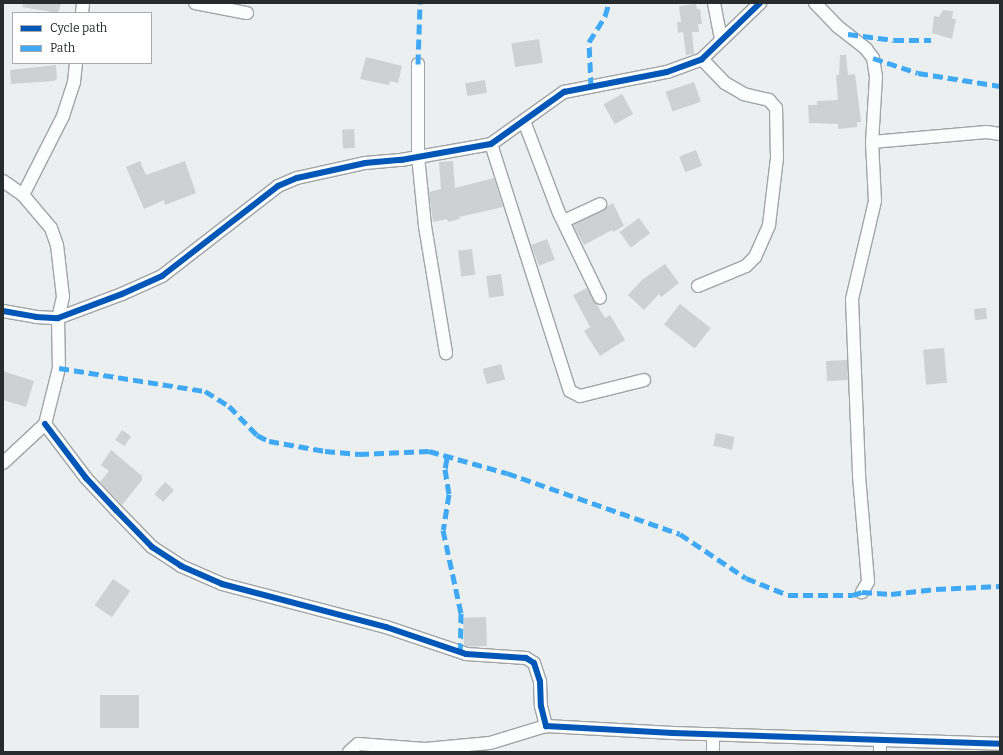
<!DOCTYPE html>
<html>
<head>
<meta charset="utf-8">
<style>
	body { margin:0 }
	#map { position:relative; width:1003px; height:755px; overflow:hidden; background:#ebefef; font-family:Bitter,serif }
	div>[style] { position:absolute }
	.building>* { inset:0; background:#cdd1d1; transform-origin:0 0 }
	.roads { filter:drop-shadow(1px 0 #a1a4a5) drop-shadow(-1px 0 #a1a4a5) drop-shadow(0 1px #a1a4a5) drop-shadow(0 -1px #a1a4a5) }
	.minor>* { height:12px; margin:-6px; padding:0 6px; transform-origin:6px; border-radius:6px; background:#fcfdfd }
	.quiet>* { height:5px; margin-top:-2.5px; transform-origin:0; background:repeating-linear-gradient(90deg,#3fa9f5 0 10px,transparent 0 15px) }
	.cycleway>* { height:6px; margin:-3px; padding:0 3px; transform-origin:3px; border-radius:3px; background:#0057b8 }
	span { translate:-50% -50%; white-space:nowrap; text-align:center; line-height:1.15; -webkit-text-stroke:3px #fff; paint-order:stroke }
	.frame { position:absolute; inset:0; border:4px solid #282b2b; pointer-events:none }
	.legend { position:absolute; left:12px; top:12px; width:140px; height:52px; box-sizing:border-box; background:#fff; border:1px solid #a9aaaa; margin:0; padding:5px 7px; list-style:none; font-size:12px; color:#282b2b }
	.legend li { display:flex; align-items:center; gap:8px; height:20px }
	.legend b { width:20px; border:1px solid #a9aaaa }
</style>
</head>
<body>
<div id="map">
	<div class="building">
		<div style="clip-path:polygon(23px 3px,61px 3px,58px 13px,22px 7px)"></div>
		<div style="clip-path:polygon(696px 4px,697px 9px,700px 9px,702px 24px,698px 24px,699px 32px,692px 32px,694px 54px,686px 55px,683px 32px,678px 33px,677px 22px,681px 22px,679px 6px)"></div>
		<div style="clip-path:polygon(943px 10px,953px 11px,952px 19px,956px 19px,952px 39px,932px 33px,934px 16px,939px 17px)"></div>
		<div style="left:539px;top:39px;width:24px;height:28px;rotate:81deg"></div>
		<div style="clip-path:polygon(840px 55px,846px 55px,848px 75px,855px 74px,861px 122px,857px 122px,857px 127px,838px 129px,838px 124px,809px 123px,808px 105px,817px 105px,817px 101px,838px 100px,836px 75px,839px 75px)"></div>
		<div style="clip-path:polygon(366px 57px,402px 66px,398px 83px,390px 81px,389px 85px,360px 79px)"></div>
		<div style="clip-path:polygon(56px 65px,57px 79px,54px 81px,11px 84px,10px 70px)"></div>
		<div style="left:485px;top:80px;width:13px;height:20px;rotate:81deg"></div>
		<div style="left:694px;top:82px;width:21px;height:30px;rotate:71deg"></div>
		<div style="left:622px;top:94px;width:23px;height:21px;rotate:61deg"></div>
		<div style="left:354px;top:129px;width:19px;height:12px;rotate:87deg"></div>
		<div style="left:696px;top:150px;width:17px;height:18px;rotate:69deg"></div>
		<div style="clip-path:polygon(140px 161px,146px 175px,185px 161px,196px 193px,165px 205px,164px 200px,144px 209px,126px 167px)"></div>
		<div style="clip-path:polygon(453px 161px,455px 188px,494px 178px,503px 207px,459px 217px,460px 219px,448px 222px,447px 219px,433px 222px,429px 192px,441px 189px,439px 162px)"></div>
		<div style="clip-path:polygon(613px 203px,624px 226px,613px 232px,612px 230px,584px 245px,573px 225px)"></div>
		<div style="left:639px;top:218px;width:19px;height:24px;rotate:54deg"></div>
		<div style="left:547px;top:239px;width:22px;height:17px;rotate:69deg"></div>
		<div style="left:472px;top:249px;width:26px;height:14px;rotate:83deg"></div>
		<div style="clip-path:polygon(665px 264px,679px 283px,661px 297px,659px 294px,644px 310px,628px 295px,642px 280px)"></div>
		<div style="left:501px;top:274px;width:22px;height:15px;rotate:82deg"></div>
		<div style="clip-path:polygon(587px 288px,605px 318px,610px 315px,625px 340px,600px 356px,584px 331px,590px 327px,573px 295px)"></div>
		<div style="left:680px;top:304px;width:39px;height:26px;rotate:38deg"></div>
		<div style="left:986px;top:308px;width:11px;height:12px;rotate:85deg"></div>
		<div style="left:944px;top:348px;width:35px;height:21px;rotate:85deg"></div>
		<div style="left:847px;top:360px;width:20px;height:21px;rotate:87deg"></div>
		<div style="left:501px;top:364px;width:16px;height:19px;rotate:75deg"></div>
		<div style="clip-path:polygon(3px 371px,34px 381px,26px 407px,3px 400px)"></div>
		<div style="left:122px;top:430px;width:11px;height:12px;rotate:34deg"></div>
		<div style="left:716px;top:433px;width:19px;height:13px;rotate:12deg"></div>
		<div style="clip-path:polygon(111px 450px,142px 476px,142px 480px,122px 505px,100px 482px,109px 471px,101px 465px)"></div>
		<div style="left:165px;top:482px;width:12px;height:16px;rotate:42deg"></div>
		<div style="left:113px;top:579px;width:21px;height:32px;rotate:35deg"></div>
		<div style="left:486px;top:617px;width:29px;height:23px;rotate:88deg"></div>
		<div style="left:100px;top:695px;width:39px;height:33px"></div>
	</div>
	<div class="roads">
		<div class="minor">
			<div style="left:195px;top:3px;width:53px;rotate:10.9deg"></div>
			<div style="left:714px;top:3px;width:37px;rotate:79deg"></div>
			<div style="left:815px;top:3px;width:32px;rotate:46deg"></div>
			<div style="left:837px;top:26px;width:37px;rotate:38deg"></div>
			<div style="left:866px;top:49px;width:11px;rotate:52deg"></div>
			<div style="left:873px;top:58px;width:19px;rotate:81deg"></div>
			<div style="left:876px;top:77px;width:65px;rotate:93.5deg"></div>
			<div style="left:872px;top:142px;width:59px;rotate:87.1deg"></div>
			<div style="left:875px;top:201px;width:101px;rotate:103.2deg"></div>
			<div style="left:852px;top:299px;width:177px;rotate:87.7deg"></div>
			<div style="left:859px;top:476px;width:106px;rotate:85.1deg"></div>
			<div style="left:868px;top:582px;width:12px;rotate:121deg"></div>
			<div style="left:82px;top:13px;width:10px;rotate:-84deg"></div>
			<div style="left:418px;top:64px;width:92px;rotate:90deg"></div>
			<div style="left:418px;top:156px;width:70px;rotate:84.3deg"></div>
			<div style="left:425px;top:226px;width:129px;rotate:80.6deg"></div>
			<div style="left:524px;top:121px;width:98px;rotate:69.2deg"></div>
			<div style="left:559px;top:213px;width:94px;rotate:64.2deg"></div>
			<div style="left:872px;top:142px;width:115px;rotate:-5deg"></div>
			<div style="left:987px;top:132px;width:13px;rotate:9deg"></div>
			<div style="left:491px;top:144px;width:259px;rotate:72.3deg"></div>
			<div style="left:570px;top:391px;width:11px;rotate:27deg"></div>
			<div style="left:580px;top:396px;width:66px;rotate:-14deg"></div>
			<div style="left:3px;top:181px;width:24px;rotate:35deg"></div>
			<div style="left:23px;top:195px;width:43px;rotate:49.7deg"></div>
			<div style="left:51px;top:228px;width:18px;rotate:71deg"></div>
			<div style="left:57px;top:245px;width:52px;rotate:83.4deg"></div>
			<div style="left:63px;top:297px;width:22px;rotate:103deg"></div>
			<div style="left:58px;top:318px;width:50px;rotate:88.9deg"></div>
			<div style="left:59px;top:368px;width:58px;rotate:104deg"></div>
			<div style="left:45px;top:424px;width:57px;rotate:137.1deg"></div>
			<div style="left:23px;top:195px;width:89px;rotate:-63.1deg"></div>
			<div style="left:63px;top:116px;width:36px;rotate:-72deg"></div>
			<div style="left:74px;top:82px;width:19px;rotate:-84deg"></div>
			<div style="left:564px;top:221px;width:40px;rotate:-25deg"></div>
			<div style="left:698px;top:286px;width:52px;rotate:-22.6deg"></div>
			<div style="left:746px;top:266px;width:13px;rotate:-45deg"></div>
			<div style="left:755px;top:257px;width:35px;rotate:-66deg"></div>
			<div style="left:769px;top:225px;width:67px;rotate:-83.2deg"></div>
			<div style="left:777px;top:158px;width:50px;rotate:-91.1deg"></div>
			<div style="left:776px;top:108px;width:11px;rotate:-131deg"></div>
			<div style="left:769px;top:100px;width:26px;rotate:-167deg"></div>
			<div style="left:744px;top:94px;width:22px;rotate:-150deg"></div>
			<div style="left:725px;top:83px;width:33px;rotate:-134deg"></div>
			<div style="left:3px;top:311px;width:34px;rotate:10deg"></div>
			<div style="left:36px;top:317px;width:22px;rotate:3deg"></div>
			<div style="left:58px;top:318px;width:68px;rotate:-20.6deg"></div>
			<div style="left:122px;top:294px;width:44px;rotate:-24.2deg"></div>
			<div style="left:162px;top:276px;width:147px;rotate:-37.8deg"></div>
			<div style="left:278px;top:186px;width:21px;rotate:-23deg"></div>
			<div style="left:297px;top:178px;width:70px;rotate:-12.4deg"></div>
			<div style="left:365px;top:163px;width:36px;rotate:-5deg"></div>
			<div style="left:401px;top:160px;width:91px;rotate:-10.1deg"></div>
			<div style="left:491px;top:144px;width:90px;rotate:-35.5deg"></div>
			<div style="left:564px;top:92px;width:105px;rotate:-11deg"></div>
			<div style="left:667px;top:72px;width:37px;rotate:-20deg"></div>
			<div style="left:702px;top:59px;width:81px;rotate:-44deg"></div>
			<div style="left:45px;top:424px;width:68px;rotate:52.8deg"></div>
			<div style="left:86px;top:478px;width:44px;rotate:46.8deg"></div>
			<div style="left:116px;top:510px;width:52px;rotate:45.8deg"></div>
			<div style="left:152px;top:547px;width:35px;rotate:33deg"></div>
			<div style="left:181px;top:566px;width:45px;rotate:23.7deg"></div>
			<div style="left:222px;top:584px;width:170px;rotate:14.7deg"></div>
			<div style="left:386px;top:627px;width:84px;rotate:18.6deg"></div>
			<div style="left:466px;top:654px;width:60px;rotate:3.8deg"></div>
			<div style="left:526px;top:658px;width:9px;rotate:32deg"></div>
			<div style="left:534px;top:663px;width:19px;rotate:72deg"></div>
			<div style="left:540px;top:681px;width:25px;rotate:88deg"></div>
			<div style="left:541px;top:706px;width:21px;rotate:76deg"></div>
			<div style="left:546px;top:726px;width:127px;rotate:3.2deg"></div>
			<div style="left:673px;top:733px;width:327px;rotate:1.9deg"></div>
			<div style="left:713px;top:734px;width:18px;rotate:90deg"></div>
			<div style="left:880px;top:740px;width:12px;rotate:90deg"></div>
			<div style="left:349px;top:752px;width:12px;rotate:-42deg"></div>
			<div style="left:358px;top:744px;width:67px;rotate:4.3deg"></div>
			<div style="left:425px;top:749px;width:65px;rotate:-5.3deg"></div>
			<div style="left:490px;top:743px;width:59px;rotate:-16.9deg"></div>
		</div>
	</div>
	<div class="quiet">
		<div style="left:848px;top:34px;width:46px;rotate:7.4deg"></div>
		<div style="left:894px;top:40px;width:37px"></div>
		<div style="left:873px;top:58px;width:47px;rotate:18.4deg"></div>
		<div style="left:918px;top:73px;width:83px;rotate:9deg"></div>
		<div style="left:418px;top:64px;width:61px;rotate:-88.1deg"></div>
		<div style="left:591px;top:87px;width:45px;rotate:-92.5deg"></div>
		<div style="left:589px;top:42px;width:31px;rotate:-58deg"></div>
		<div style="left:605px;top:16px;width:14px;rotate:-73deg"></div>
		<div style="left:59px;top:368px;width:148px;rotate:9deg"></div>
		<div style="left:205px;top:391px;width:28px;rotate:32deg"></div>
		<div style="left:229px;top:406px;width:40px;rotate:46deg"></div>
		<div style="left:257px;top:435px;width:13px;rotate:27deg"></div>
		<div style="left:269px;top:441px;width:57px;rotate:10.1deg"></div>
		<div style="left:325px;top:451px;width:34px;rotate:5deg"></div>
		<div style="left:359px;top:454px;width:70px;rotate:-2.5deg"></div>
		<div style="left:429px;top:451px;width:81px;rotate:15.8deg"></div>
		<div style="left:507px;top:473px;width:183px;rotate:19.4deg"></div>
		<div style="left:680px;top:534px;width:79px;rotate:33.7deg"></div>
		<div style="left:746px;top:578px;width:45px;rotate:22deg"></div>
		<div style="left:788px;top:595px;width:65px"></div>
		<div style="left:853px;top:595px;width:9px;rotate:-18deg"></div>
		<div style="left:862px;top:592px;width:29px;rotate:4deg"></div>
		<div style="left:891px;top:594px;width:45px;rotate:-6.3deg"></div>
		<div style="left:936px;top:589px;width:64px;rotate:-2.7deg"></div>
		<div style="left:447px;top:458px;width:11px;rotate:100deg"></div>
		<div style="left:445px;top:469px;width:25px;rotate:81deg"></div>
		<div style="left:449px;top:494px;width:36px;rotate:99deg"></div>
		<div style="left:443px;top:530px;width:85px;rotate:77.8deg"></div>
		<div style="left:461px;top:613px;width:39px;rotate:91deg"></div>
	</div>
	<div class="cycleway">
		<div style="left:3px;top:311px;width:34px;rotate:10deg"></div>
		<div style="left:36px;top:317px;width:22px;rotate:3deg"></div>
		<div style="left:58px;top:318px;width:68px;rotate:-20.6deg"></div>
		<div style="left:122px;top:294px;width:44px;rotate:-24.2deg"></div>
		<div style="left:162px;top:276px;width:147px;rotate:-37.8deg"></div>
		<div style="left:278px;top:186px;width:21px;rotate:-23deg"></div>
		<div style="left:297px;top:178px;width:70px;rotate:-12.4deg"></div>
		<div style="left:365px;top:163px;width:36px;rotate:-5deg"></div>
		<div style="left:401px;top:160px;width:91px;rotate:-10.1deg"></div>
		<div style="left:491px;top:144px;width:90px;rotate:-35.5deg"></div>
		<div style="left:564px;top:92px;width:105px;rotate:-11deg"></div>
		<div style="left:667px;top:72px;width:37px;rotate:-20deg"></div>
		<div style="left:702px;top:59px;width:81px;rotate:-44deg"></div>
		<div style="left:45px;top:424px;width:68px;rotate:52.8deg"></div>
		<div style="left:86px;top:478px;width:44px;rotate:46.8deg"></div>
		<div style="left:116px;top:510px;width:52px;rotate:45.8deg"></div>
		<div style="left:152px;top:547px;width:35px;rotate:33deg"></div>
		<div style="left:181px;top:566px;width:45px;rotate:23.7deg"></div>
		<div style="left:222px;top:584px;width:170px;rotate:14.7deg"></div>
		<div style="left:386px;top:627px;width:84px;rotate:18.6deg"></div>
		<div style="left:466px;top:654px;width:60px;rotate:3.8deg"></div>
		<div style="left:526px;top:658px;width:9px;rotate:32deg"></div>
		<div style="left:534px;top:663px;width:19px;rotate:72deg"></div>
		<div style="left:540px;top:681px;width:25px;rotate:88deg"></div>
		<div style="left:541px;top:706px;width:21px;rotate:76deg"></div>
		<div style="left:546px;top:726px;width:127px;rotate:3.2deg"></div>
		<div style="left:673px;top:733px;width:327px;rotate:1.9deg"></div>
	</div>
	<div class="frame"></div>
	<ul class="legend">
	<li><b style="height:5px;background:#0057b8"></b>Cycle path</li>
	<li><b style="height:5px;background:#3fa9f5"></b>Path</li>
	</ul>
</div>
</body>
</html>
